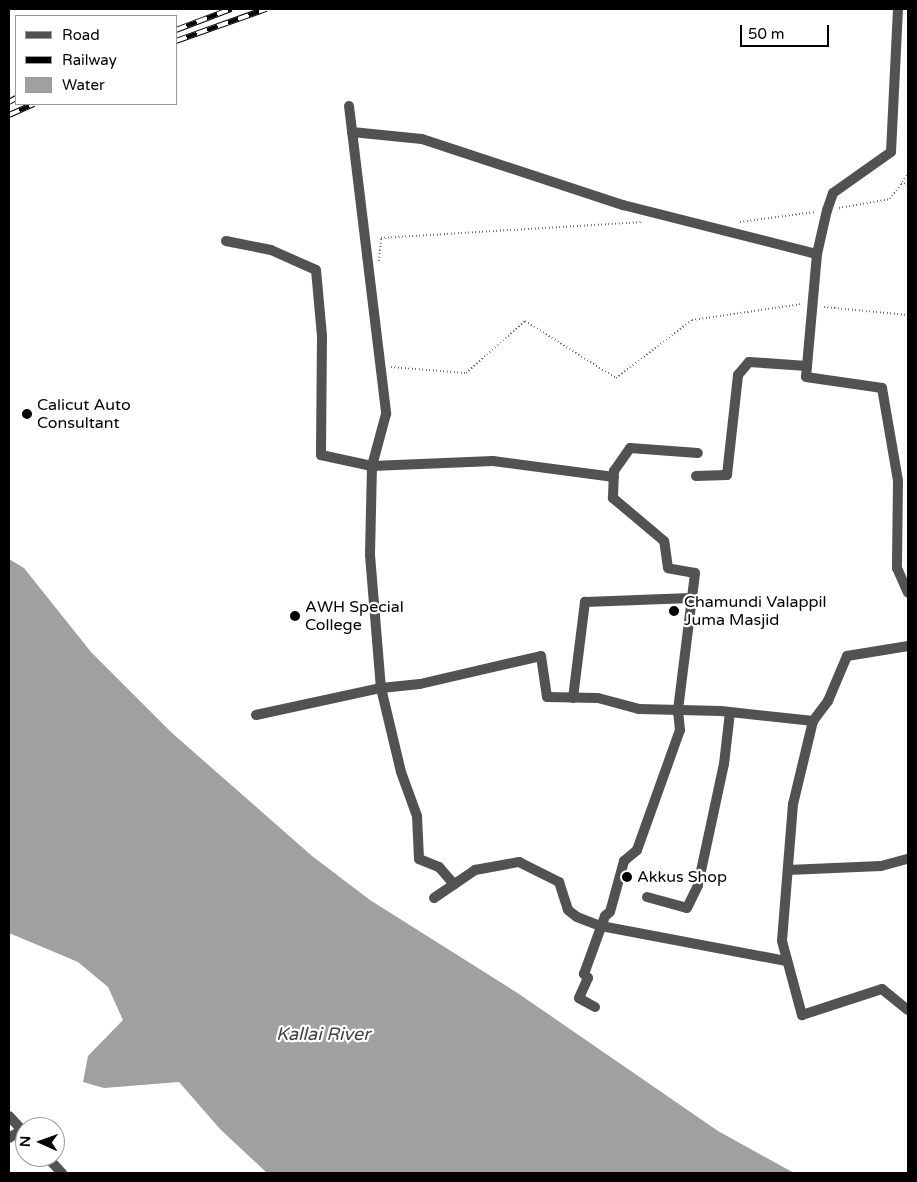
<!DOCTYPE html>
<html>
<head>
<meta charset="utf-8">
<style>
	body { margin:0 }
	#map { position:relative; width:917px; height:1182px; overflow:hidden; background:#fff; font-family:"Varela Round",sans-serif }
	div>[style] { position:absolute }
	.water>* { inset:0; background:#a0a0a0 }
	.path>* { height:2px; margin-top:-1px; transform-origin:0; background:repeating-linear-gradient(90deg,#747474 0 1px,transparent 0 3.5px) }
	.street>* { height:10px; margin:-5px; padding:0 5px; transform-origin:5px; border-radius:5px; background:#525252 }
	.rail>* { height:5.5px; margin-top:-2.75px; transform-origin:0; background:repeating-linear-gradient(90deg,#fff 0 11px,#000 0 22px); box-sizing:border-box; border-block:1px solid #000 }
	.dots>* { width:14px; height:14px; translate:-50% -50%; box-sizing:border-box; border:2px solid #fff; border-radius:50% }
	span { translate:-50% -50%; white-space:nowrap; text-align:center; line-height:1.15; -webkit-text-stroke:4.5px #fff; paint-order:stroke }
	.poi-label { font-size:16px; color:#000 }
	.left { translate:0 -50%; text-align:left }
	.water-label { font-size:18px; color:#414141; font-style:italic }
	.frame { position:absolute; inset:0; border:10px solid #000; pointer-events:none }
	.legend { position:absolute; left:15px; top:15px; width:162px; height:90px; box-sizing:border-box; background:#fff; border:1px solid #999; margin:0; padding:6px 9px; list-style:none; font-size:15px; color:#000 }
	.legend li { display:flex; align-items:center; gap:10px; height:25px }
	.legend b { width:25px; border:1px solid #999 }
	.north { position:absolute; left:15px; top:1117px; width:50px; height:50px; box-sizing:border-box; background:#fff; border:1px solid #999; border-radius:50%; rotate:272deg; font-size:14px; font-weight:700; line-height:20px; text-align:center; color:#000 }
	.north::after { content:''; display:block; margin:auto; width:18px; height:22px; background:#000; clip-path:polygon(50% 0,100% 100%,50% 72%,0 100%) }
	.scale { position:absolute; left:740px; top:25px; width:89px; height:22px; box-sizing:border-box; border:2px solid #000; border-top:0; padding-left:6px; font-size:15px; line-height:18px; white-space:nowrap; color:#000; -webkit-text-stroke:4px #fff; paint-order:stroke }
</style>
</head>
<body>
<div id="map">
	<div class="water">
		<div style="clip-path:polygon(9px 559px,24px 568px,91px 652px,172px 733px,312px 856px,370px 900px,519px 994px,718px 1131px,794px 1173px,267px 1173px,220px 1129px,179px 1082px,104px 1088px,83px 1082px,88px 1056px,123px 1020px,108px 987px,78px 962px,9px 933px)"></div>
	</div>
	<div class="path">
		<div style="left:901px;top:184px;width:7px;rotate:-8deg"></div>
		<div style="left:839px;top:208px;width:52px;rotate:-10deg"></div>
		<div style="left:890px;top:199px;width:31px;rotate:-54deg"></div>
		<div style="left:740px;top:222px;width:76px;rotate:-7.6deg"></div>
		<div style="left:379px;top:261px;width:23px;rotate:-85deg"></div>
		<div style="left:381px;top:238px;width:262px;rotate:-3.5deg"></div>
		<div style="left:824px;top:307px;width:84px;rotate:5.4deg"></div>
		<div style="left:391px;top:367px;width:75px;rotate:4.6deg"></div>
		<div style="left:466px;top:373px;width:79px;rotate:-41.4deg"></div>
		<div style="left:525px;top:321px;width:107px;rotate:32.1deg"></div>
		<div style="left:616px;top:378px;width:96px;rotate:-37.3deg"></div>
		<div style="left:692px;top:320px;width:111px;rotate:-8.3deg"></div>
	</div>
	<div class="street">
		<div style="left:898px;top:9px;width:143px;rotate:92.8deg"></div>
		<div style="left:891px;top:152px;width:71px;rotate:144.7deg"></div>
		<div style="left:833px;top:193px;width:18px;rotate:109deg"></div>
		<div style="left:827px;top:210px;width:45px;rotate:102.8deg"></div>
		<div style="left:817px;top:254px;width:123px;rotate:95.1deg"></div>
		<div style="left:806px;top:377px;width:77px;rotate:8.2deg"></div>
		<div style="left:882px;top:388px;width:94px;rotate:80.2deg"></div>
		<div style="left:898px;top:481px;width:87px;rotate:90.7deg"></div>
		<div style="left:897px;top:568px;width:27px;rotate:66deg"></div>
		<div style="left:349px;top:106px;width:310px;rotate:83.1deg"></div>
		<div style="left:386px;top:414px;width:54px;rotate:105.1deg"></div>
		<div style="left:372px;top:466px;width:121px;rotate:-2.4deg"></div>
		<div style="left:493px;top:461px;width:122px;rotate:7.5deg"></div>
		<div style="left:352px;top:132px;width:70px;rotate:5.7deg"></div>
		<div style="left:422px;top:139px;width:212px;rotate:18.2deg"></div>
		<div style="left:623px;top:205px;width:200px;rotate:14.2deg"></div>
		<div style="left:226px;top:241px;width:46px;rotate:11.3deg"></div>
		<div style="left:271px;top:250px;width:49px;rotate:24deg"></div>
		<div style="left:316px;top:270px;width:66px;rotate:84.8deg"></div>
		<div style="left:322px;top:336px;width:119px;rotate:90.5deg"></div>
		<div style="left:321px;top:455px;width:52px;rotate:12.2deg"></div>
		<div style="left:372px;top:466px;width:89px;rotate:91.3deg"></div>
		<div style="left:370px;top:555px;width:133px;rotate:85.3deg"></div>
		<div style="left:381px;top:688px;width:39px;rotate:-6deg"></div>
		<div style="left:420px;top:684px;width:124px;rotate:-13deg"></div>
		<div style="left:541px;top:656px;width:41px;rotate:81.7deg"></div>
		<div style="left:547px;top:697px;width:51px;rotate:1.1deg"></div>
		<div style="left:598px;top:698px;width:42px;rotate:15deg"></div>
		<div style="left:639px;top:709px;width:82px;rotate:1.4deg"></div>
		<div style="left:721px;top:711px;width:93px;rotate:6.2deg"></div>
		<div style="left:813px;top:721px;width:85px;rotate:103.5deg"></div>
		<div style="left:793px;top:804px;width:137px;rotate:94.6deg"></div>
		<div style="left:782px;top:941px;width:77px;rotate:74.9deg"></div>
		<div style="left:802px;top:1015px;width:84px;rotate:-18deg"></div>
		<div style="left:882px;top:989px;width:33px;rotate:39deg"></div>
		<div style="left:696px;top:476px;width:31px;rotate:-2deg"></div>
		<div style="left:727px;top:475px;width:101px;rotate:-83.7deg"></div>
		<div style="left:738px;top:375px;width:17px;rotate:-50deg"></div>
		<div style="left:749px;top:362px;width:58px;rotate:3.9deg"></div>
		<div style="left:573px;top:698px;width:97px;rotate:-82.9deg"></div>
		<div style="left:585px;top:602px;width:106px;rotate:-2.2deg"></div>
		<div style="left:256px;top:715px;width:128px;rotate:-12.2deg"></div>
		<div style="left:381px;top:688px;width:86px;rotate:76.6deg"></div>
		<div style="left:401px;top:772px;width:47px;rotate:70deg"></div>
		<div style="left:417px;top:816px;width:43px;rotate:87.3deg"></div>
		<div style="left:419px;top:859px;width:22px;rotate:22deg"></div>
		<div style="left:439px;top:867px;width:23px;rotate:49deg"></div>
		<div style="left:813px;top:721px;width:25px;rotate:-53deg"></div>
		<div style="left:828px;top:701px;width:49px;rotate:-67.1deg"></div>
		<div style="left:847px;top:656px;width:62px;rotate:-9.3deg"></div>
		<div style="left:788px;top:870px;width:93px;rotate:-2.5deg"></div>
		<div style="left:881px;top:866px;width:28px;rotate:-15deg"></div>
		<div style="left:647px;top:897px;width:41px;rotate:15.4deg"></div>
		<div style="left:687px;top:908px;width:25px;rotate:-64deg"></div>
		<div style="left:698px;top:885px;width:124px;rotate:-77.9deg"></div>
		<div style="left:724px;top:764px;width:52px;rotate:-83.4deg"></div>
		<div style="left:434px;top:898px;width:50px;rotate:-34.3deg"></div>
		<div style="left:475px;top:870px;width:45px;rotate:-10.3deg"></div>
		<div style="left:519px;top:862px;width:45px;rotate:26.6deg"></div>
		<div style="left:559px;top:882px;width:29px;rotate:72deg"></div>
		<div style="left:568px;top:910px;width:11px;rotate:38deg"></div>
		<div style="left:577px;top:917px;width:26px;rotate:21deg"></div>
		<div style="left:601px;top:926px;width:189px;rotate:10.7deg"></div>
		<div style="left:595px;top:1007px;width:18px;rotate:-151deg"></div>
		<div style="left:579px;top:998px;width:22px;rotate:-66deg"></div>
		<div style="left:588px;top:978px;width:6px;rotate:-135deg"></div>
		<div style="left:584px;top:974px;width:62px;rotate:-70.1deg"></div>
		<div style="left:605px;top:916px;width:6px;rotate:-39deg"></div>
		<div style="left:610px;top:912px;width:53px;rotate:-74.6deg"></div>
		<div style="left:624px;top:861px;width:17px;rotate:-40deg"></div>
		<div style="left:637px;top:850px;width:127px;rotate:-70.3deg"></div>
		<div style="left:680px;top:730px;width:20px;rotate:-96deg"></div>
		<div style="left:678px;top:710px;width:138px;rotate:-82.9deg"></div>
		<div style="left:695px;top:573px;width:27px;rotate:-170deg"></div>
		<div style="left:668px;top:568px;width:27px;rotate:-98deg"></div>
		<div style="left:664px;top:541px;width:67px;rotate:-139.9deg"></div>
		<div style="left:613px;top:498px;width:27px;rotate:-88deg"></div>
		<div style="left:614px;top:471px;width:28px;rotate:-55deg"></div>
		<div style="left:630px;top:448px;width:68px;rotate:4.2deg"></div>
		<div style="left:9px;top:1116px;width:23px;rotate:47deg"></div>
		<div style="left:9px;top:1138px;width:15px;rotate:-32deg"></div>
		<div style="left:47px;top:1157px;width:22px;rotate:47deg"></div>
	</div>
	<div class="rail">
		<div style="left:176px;top:30px;width:59px;rotate:-20.9deg"></div>
		<div style="left:176px;top:41px;width:96px;rotate:-19.6deg"></div>
		<div style="left:9px;top:102px;width:8px;rotate:-30deg"></div>
		<div style="left:9px;top:115px;width:27px;rotate:-24deg"></div>
	</div>
	<div class="dots">
		<div style="left:27px;top:414px;background:#000"></div>
		<div style="left:674px;top:611px;background:#000"></div>
		<div style="left:295px;top:616px;background:#000"></div>
		<div style="left:627px;top:877px;background:#000"></div>
	</div>
	<div class="poi-label">
		<span class="left" style="left:37px;top:414px">Calicut Auto<br>Consultant</span>
		<span class="left" style="left:684px;top:611px">Chamundi Valappil<br>Juma Masjid</span>
		<span class="left" style="left:305px;top:616px">AWH Special<br>College</span>
		<span class="left" style="left:637px;top:877px">Akkus Shop</span>
	</div>
	<div class="water-label">
		<span style="left:323px;top:1034px">Kallai River</span>
	</div>
	<div class="frame"></div>
	<ul class="legend">
	<li><b style="height:6px;background:#525252"></b>Road</li>
	<li><b style="height:6px;background:#000"></b>Railway</li>
	<li><b style="height:14px;background:#a0a0a0"></b>Water</li>
	</ul>
	<div class="north">N</div>
	<div class="scale">50 m</div>
</div>
</body>
</html>
